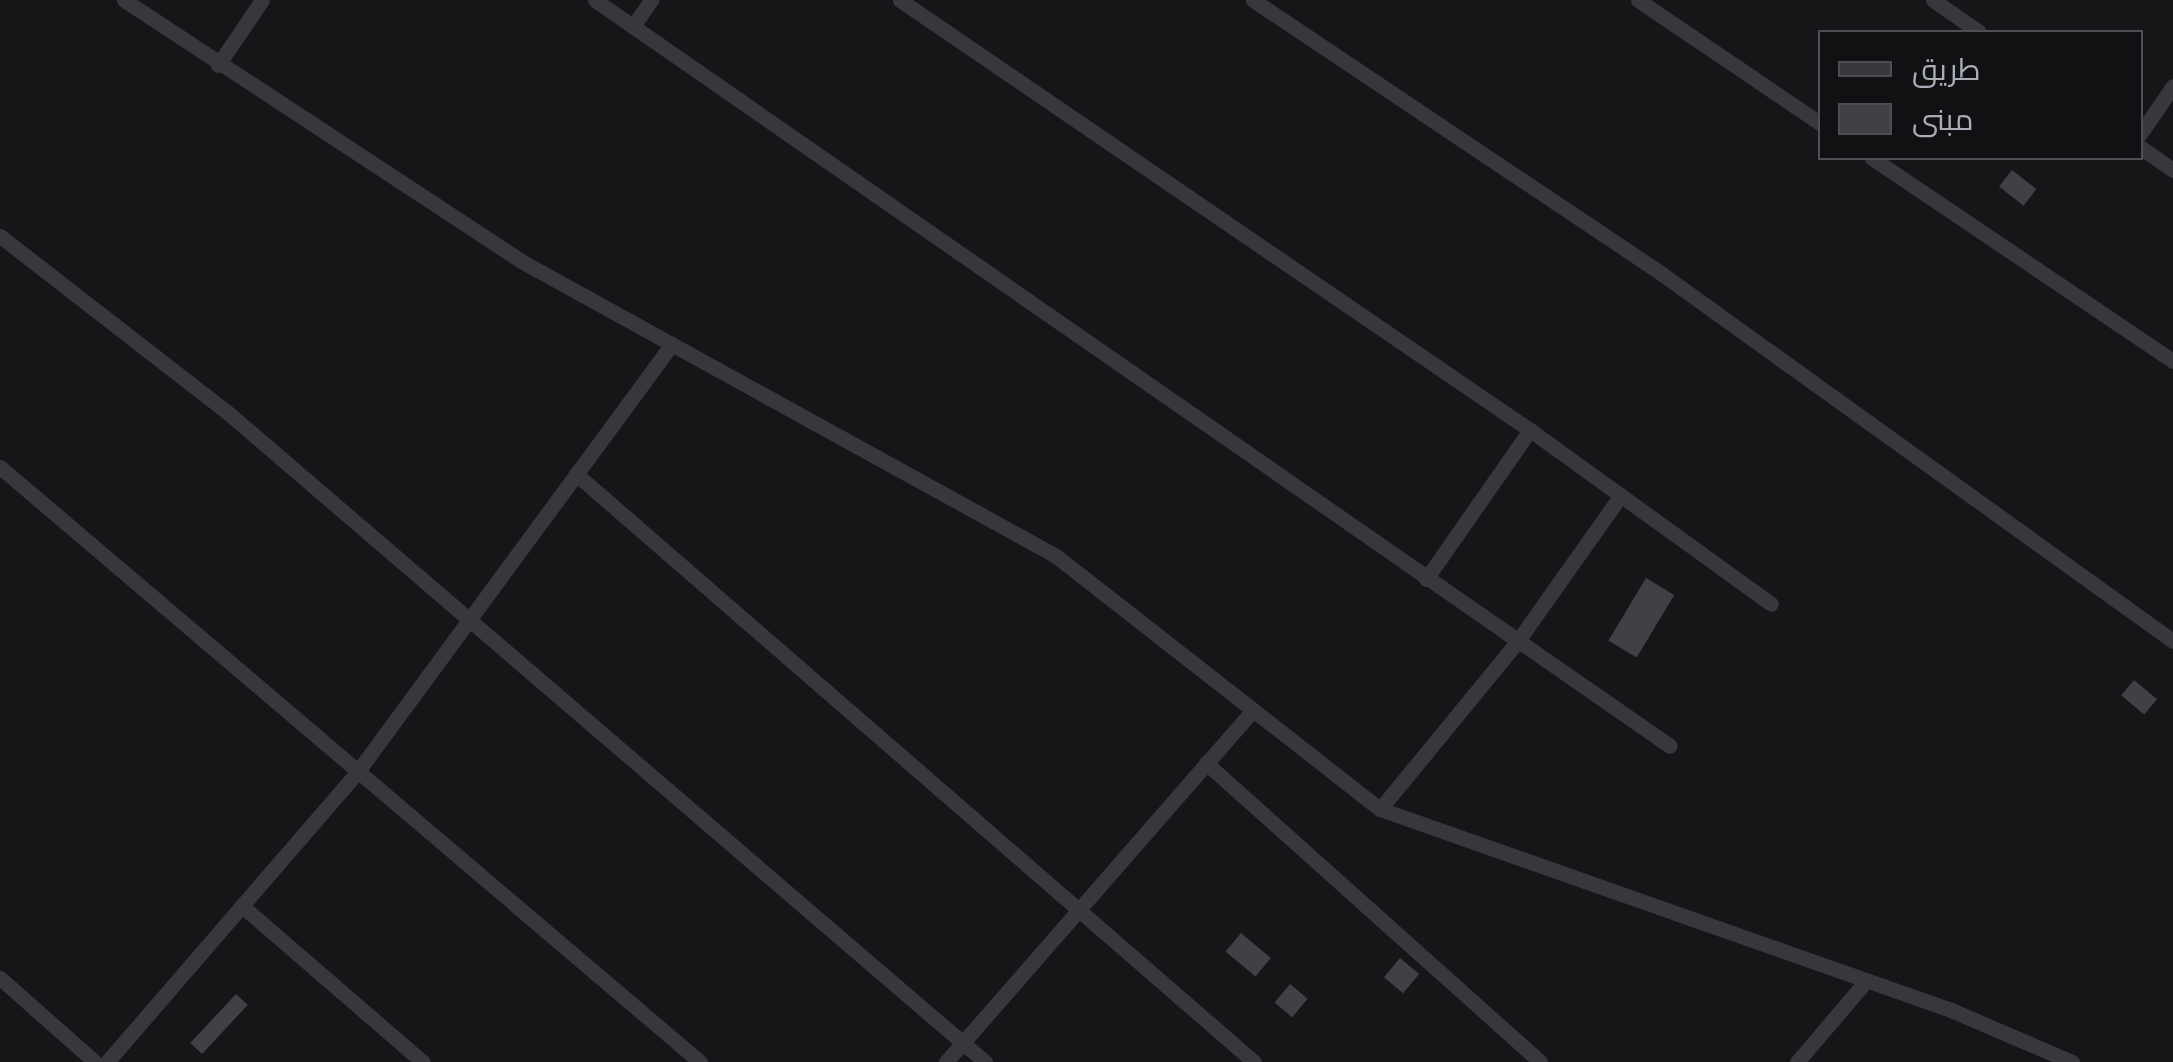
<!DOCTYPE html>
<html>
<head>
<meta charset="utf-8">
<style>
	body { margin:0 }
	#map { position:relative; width:2173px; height:1062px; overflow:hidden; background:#161618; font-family:"Alegreya Sans",Cairo,sans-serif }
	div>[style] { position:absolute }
	.building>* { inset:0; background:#404145; transform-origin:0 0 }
	.street>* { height:15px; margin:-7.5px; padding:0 7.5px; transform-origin:7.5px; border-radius:7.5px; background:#37383d }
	span { translate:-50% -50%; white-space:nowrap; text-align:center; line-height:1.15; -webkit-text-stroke:8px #111113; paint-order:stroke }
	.legend { position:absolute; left:1818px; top:30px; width:325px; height:130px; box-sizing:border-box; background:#111113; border:2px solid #4d4f55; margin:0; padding:12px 18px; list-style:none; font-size:30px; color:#a8adb8 }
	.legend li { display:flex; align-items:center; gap:20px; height:50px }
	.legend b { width:50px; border:2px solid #4d4f55 }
</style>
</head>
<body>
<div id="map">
	<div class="building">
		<div style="left:2012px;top:170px;width:31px;height:21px;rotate:38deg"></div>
		<div style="left:1646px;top:578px;width:33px;height:73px;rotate:31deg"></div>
		<div style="left:2134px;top:680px;width:30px;height:20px;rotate:40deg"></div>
		<div style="left:1241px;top:933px;width:39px;height:24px;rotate:40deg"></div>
		<div style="left:1400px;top:958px;width:25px;height:25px;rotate:40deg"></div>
		<div style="left:1290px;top:984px;width:23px;height:24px;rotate:40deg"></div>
		<div style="left:236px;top:994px;width:16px;height:67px;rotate:43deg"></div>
	</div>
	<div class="street">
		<div style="left:124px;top:0;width:475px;rotate:33.3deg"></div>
		<div style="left:521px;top:261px;width:611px;rotate:28.87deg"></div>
		<div style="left:1056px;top:556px;width:411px;rotate:38deg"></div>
		<div style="left:1380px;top:809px;width:605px;rotate:19.39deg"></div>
		<div style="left:1951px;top:1010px;width:132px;rotate:23.3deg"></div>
		<div style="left:595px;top:0;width:1308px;rotate:34.76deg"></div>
		<div style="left:900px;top:0;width:763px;rotate:34.32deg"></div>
		<div style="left:1530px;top:430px;width:297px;rotate:35.8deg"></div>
		<div style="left:1253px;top:0;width:492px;rotate:33.8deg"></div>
		<div style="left:1662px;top:274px;width:629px;rotate:35.69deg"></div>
		<div style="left:1638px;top:0;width:220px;rotate:34.1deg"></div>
		<div style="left:1933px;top:0;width:56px;rotate:34.8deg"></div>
		<div style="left:633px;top:26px;width:32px;rotate:-55deg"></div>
		<div style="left:218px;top:65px;width:78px;rotate:-55.9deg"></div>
		<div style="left:2140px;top:134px;width:58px;rotate:-55.5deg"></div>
		<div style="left:2140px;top:147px;width:40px;rotate:34.9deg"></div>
		<div style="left:1872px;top:158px;width:363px;rotate:34deg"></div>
		<div style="left:0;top:236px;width:287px;rotate:37.8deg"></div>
		<div style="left:227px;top:412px;width:999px;rotate:40.61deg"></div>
		<div style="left:0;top:467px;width:919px;rotate:40.36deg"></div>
		<div style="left:576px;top:474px;width:897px;rotate:40.93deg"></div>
		<div style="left:1426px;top:579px;width:182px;rotate:-55.1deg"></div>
		<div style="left:1206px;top:763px;width:448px;rotate:41.8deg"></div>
		<div style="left:1380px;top:809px;width:216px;rotate:-50.6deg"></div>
		<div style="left:1517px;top:642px;width:180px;rotate:-54.7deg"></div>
		<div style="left:242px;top:906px;width:239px;rotate:40.8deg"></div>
		<div style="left:0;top:978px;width:127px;rotate:41.5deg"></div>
		<div style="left:107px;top:1062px;width:384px;rotate:-49.2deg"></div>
		<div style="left:358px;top:771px;width:530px;rotate:-53.67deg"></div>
		<div style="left:946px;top:1062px;width:466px;rotate:-48.9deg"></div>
		<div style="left:1797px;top:1062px;width:106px;rotate:-49.6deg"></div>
	</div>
	<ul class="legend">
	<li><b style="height:12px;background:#37383d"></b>طريق</li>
	<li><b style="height:28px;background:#404145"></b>مبنى</li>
	</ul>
</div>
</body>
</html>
